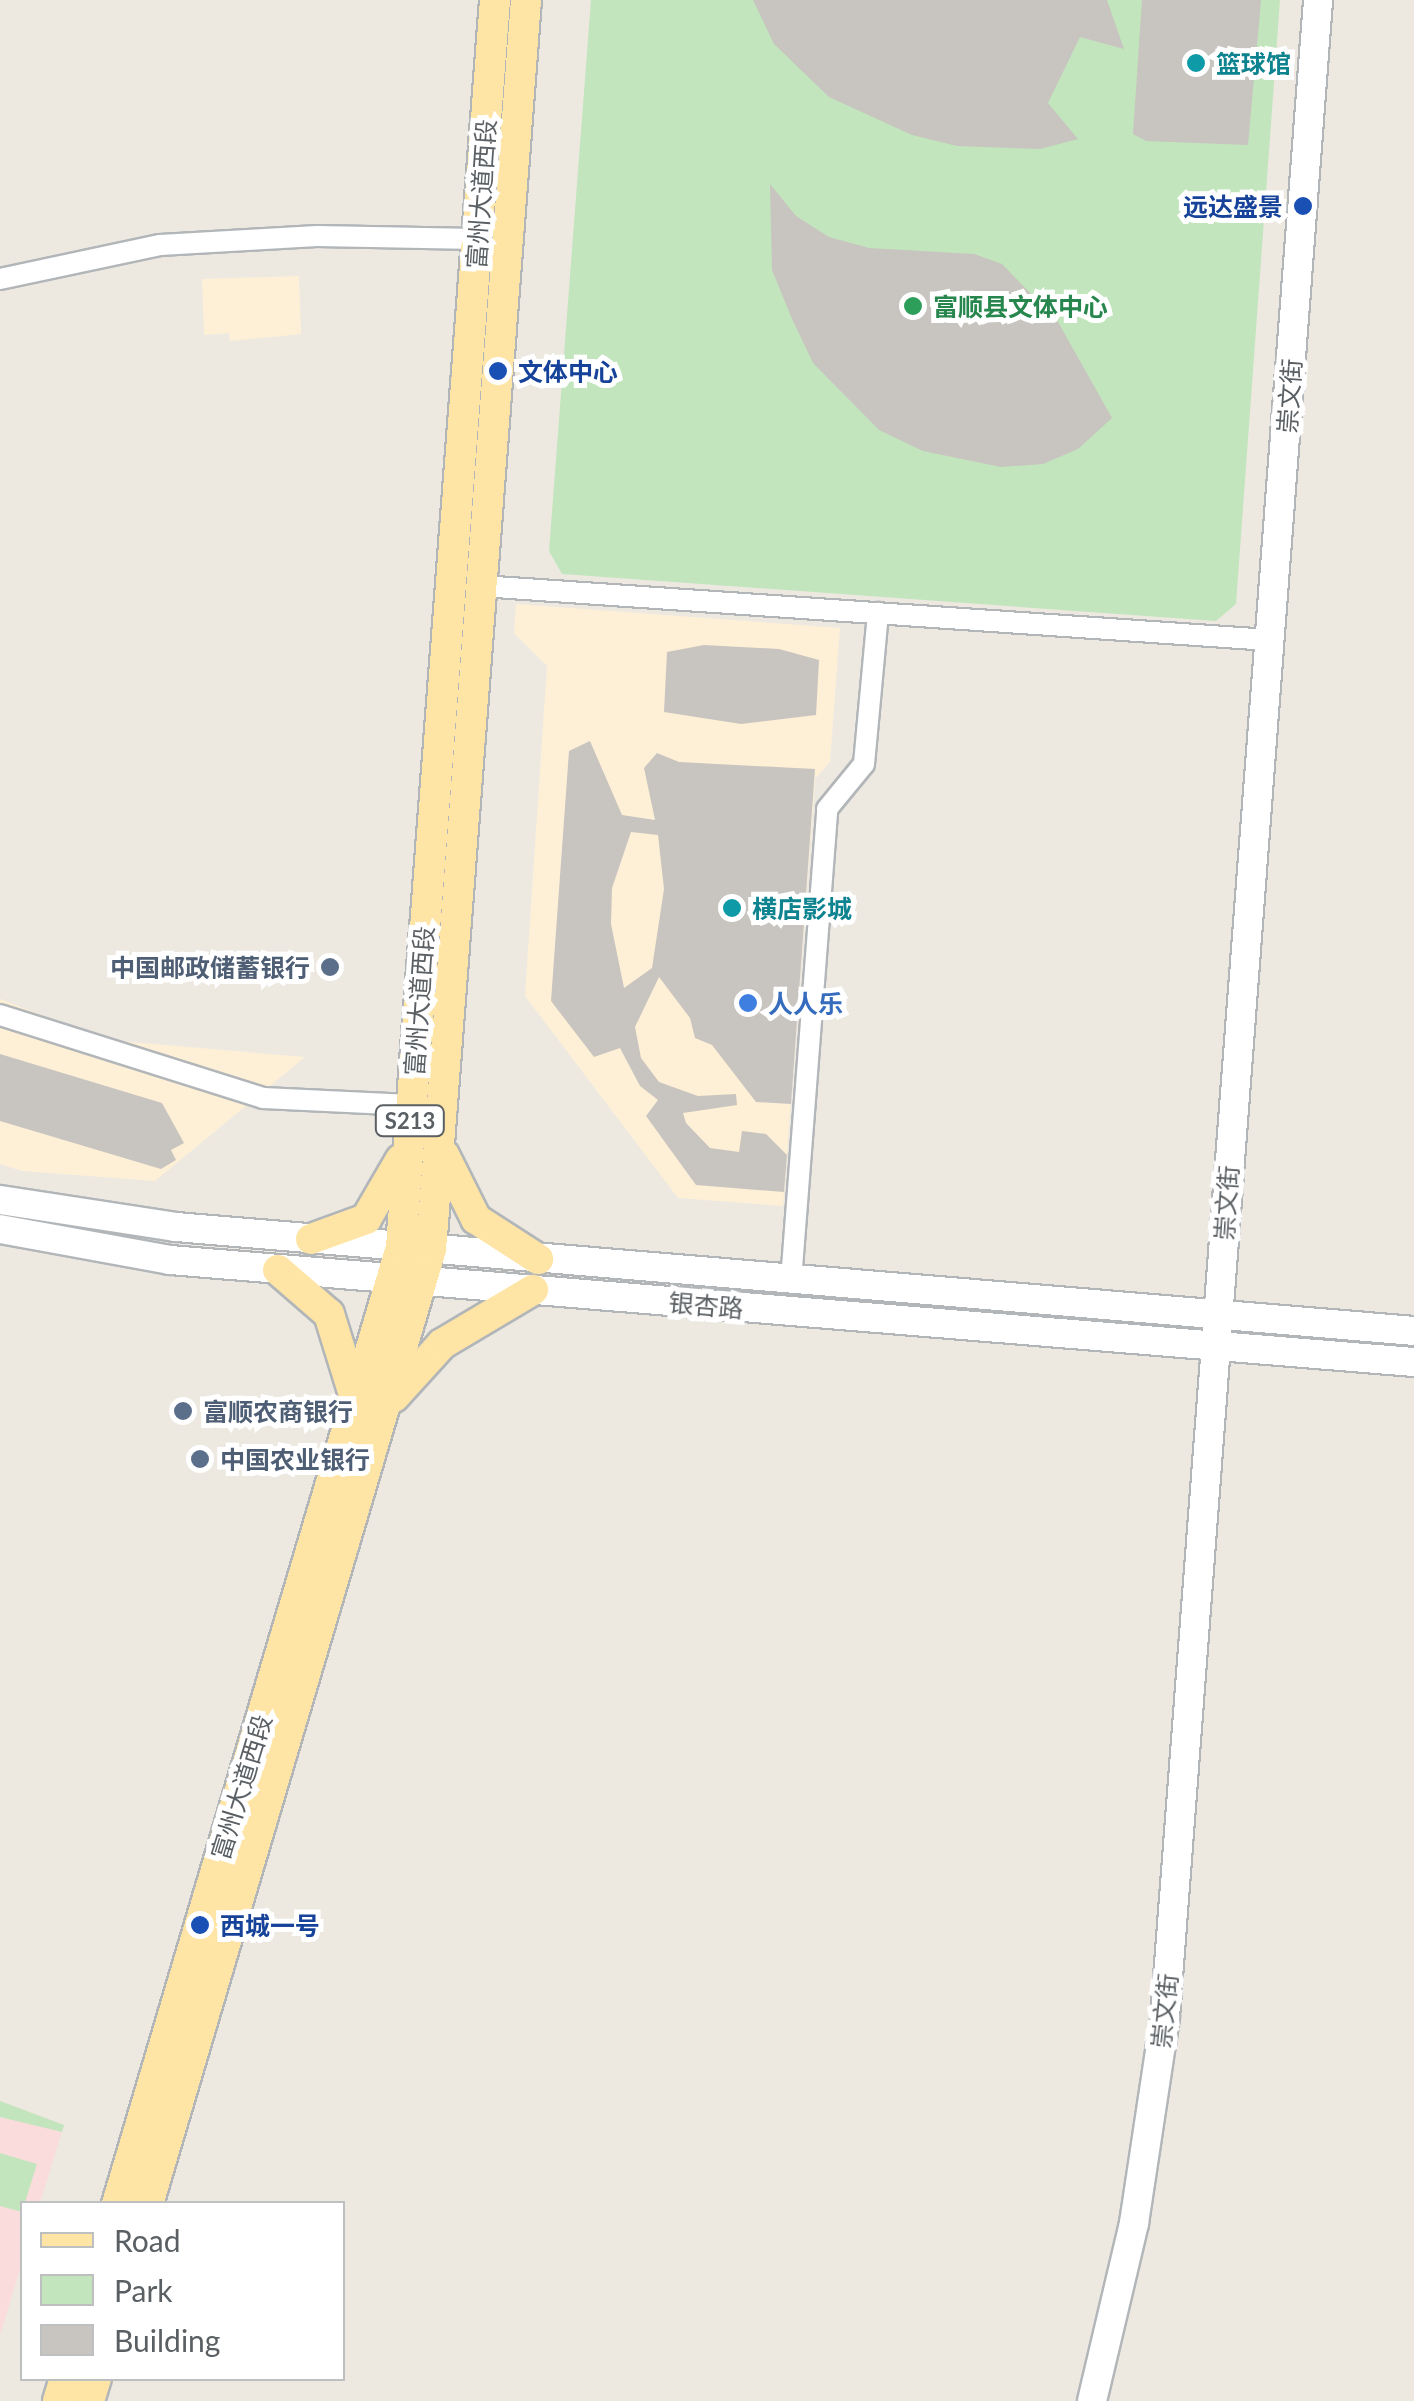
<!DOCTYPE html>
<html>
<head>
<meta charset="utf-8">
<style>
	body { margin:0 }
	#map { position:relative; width:1414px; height:2401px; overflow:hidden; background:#ede9e1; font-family:Lato,"Noto Sans SC",sans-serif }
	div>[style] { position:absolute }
	.commercial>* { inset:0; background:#fef0d6 }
	.medical>* { inset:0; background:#fbdcdd }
	.green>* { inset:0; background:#c2e5bd }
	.building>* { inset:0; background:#c8c4bf }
	.roads { filter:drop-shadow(2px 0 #b2b6b9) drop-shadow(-2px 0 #b2b6b9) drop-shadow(0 2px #b2b6b9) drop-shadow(0 -2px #b2b6b9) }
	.street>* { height:20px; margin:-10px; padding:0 10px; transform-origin:10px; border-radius:10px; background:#fff }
	.secondary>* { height:28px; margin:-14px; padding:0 14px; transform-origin:14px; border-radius:14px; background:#fff }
	.primary>* { height:30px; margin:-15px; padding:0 15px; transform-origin:15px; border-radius:15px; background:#ffe5a5 }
	.dots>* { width:28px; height:28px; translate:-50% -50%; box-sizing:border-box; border:5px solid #fff; border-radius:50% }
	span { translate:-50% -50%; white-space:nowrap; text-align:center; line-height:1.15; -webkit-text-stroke:10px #fff; paint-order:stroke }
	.shield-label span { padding:2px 8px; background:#fff; border:2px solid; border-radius:8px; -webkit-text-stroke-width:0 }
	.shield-label { font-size:22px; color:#5a5f63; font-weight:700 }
	.culture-label { font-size:25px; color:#0d838f; font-weight:700 }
	.left { translate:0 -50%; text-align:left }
	.street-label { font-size:25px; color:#5a5f63 }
	.transit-label { font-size:25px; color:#164399; font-weight:700 }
	.right { translate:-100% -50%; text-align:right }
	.leisure-label { font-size:25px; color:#27864d; font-weight:700 }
	.service-label { font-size:25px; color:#4e5e75; font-weight:700 }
	.shop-label { font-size:25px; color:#366cbe; font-weight:700 }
	.legend { position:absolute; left:20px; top:2201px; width:325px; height:180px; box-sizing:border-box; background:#fff; border:2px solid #bdbfc1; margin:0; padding:12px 18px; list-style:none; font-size:30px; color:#5a5f63 }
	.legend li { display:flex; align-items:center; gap:20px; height:50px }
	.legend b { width:50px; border:2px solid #bdbfc1 }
</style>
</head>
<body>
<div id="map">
	<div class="commercial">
		<div style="clip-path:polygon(299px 276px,301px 334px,230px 341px,229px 333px,204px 335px,202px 279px)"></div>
		<div style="clip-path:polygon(516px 604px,840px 628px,830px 762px,815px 779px,783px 1206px,678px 1198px,525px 996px,547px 666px,514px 633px)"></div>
		<div style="clip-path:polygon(0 999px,106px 1040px,305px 1057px,155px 1181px,22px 1171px,0 1164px)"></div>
	</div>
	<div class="medical">
		<div style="clip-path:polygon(0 2101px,64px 2125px,40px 2203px,22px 2204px,22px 2262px,0 2336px)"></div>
	</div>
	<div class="green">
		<div style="clip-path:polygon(591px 0,1280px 0,1236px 604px,1216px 621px,562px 574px,549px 551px)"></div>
		<div style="clip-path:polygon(0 2101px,64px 2125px,62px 2132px,0 2117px)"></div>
		<div style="clip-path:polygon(0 2153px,37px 2164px,22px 2212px,0 2206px)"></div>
	</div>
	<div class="building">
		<div style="clip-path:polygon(753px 0,1107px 0,1124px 49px,1080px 37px,1048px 103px,1078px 139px,1040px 149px,957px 146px,912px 135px,829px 97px,774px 44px)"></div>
		<div style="clip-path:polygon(1142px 0,1261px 0,1248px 145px,1146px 141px,1133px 134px)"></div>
		<div style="clip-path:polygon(770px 184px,796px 216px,829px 237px,869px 248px,974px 254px,1002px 264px,1058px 322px,1112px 418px,1078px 449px,1043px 464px,1001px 467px,923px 451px,879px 430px,813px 363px,792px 319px,772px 270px)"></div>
		<div style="clip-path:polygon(704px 645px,779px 649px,819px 660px,816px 715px,741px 724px,664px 712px,667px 652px)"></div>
		<div style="clip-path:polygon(evenodd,590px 741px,622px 815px,655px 820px,644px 768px,657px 753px,679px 762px,815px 769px,791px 1104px,756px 1102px,712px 1045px,695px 1038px,690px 1018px,659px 977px,635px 1027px,641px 1058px,659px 1082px,698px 1096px,736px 1094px,737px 1105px,683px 1113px,686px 1123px,710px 1148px,739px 1152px,742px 1131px,766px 1134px,787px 1155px,784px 1192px,696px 1185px,646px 1116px,658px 1100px,640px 1086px,620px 1048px,594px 1057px,551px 1001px,569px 751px,590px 741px,631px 832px,658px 835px,664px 889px,652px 968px,624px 988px,611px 924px,612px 888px,631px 832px)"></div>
		<div style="clip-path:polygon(0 1054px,162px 1103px,184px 1143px,171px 1150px,176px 1160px,161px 1169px,0 1121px)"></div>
	</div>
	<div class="roads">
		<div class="street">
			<div style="left:0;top:279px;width:164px;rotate:-12deg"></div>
			<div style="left:160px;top:245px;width:157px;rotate:-3.3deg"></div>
			<div style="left:317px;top:236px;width:160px;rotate:1.1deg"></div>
			<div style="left:481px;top:586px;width:790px;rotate:3.92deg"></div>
			<div style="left:0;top:1015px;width:276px;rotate:17.5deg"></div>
			<div style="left:263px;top:1098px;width:148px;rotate:2.7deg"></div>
			<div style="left:791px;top:1281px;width:473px;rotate:-85.6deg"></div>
			<div style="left:827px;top:809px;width:58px;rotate:-50.6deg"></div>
			<div style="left:864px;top:764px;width:152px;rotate:-84.7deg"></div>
		</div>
		<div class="secondary">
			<div style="left:0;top:1200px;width:178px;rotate:8.7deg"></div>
			<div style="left:176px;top:1227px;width:1242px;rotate:4.8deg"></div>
			<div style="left:0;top:1229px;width:173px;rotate:10.3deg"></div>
			<div style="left:170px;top:1260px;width:1248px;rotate:4.69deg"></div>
			<div style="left:1092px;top:2401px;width:183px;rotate:-76.7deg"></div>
			<div style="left:1134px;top:2223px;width:208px;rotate:-81.4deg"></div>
			<div style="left:1165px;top:2017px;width:2023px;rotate:-85.66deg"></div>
		</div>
		<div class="primary">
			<div style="left:444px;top:1155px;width:72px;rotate:63.4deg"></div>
			<div style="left:476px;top:1219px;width:74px;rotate:32.8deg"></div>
			<div style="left:311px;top:1239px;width:59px;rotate:-20deg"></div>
			<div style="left:366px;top:1219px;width:69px;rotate:-59.7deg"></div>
			<div style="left:278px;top:1270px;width:67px;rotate:40.8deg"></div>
			<div style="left:329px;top:1314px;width:88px;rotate:72.8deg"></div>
			<div style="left:394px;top:1397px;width:72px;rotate:-47.8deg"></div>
			<div style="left:442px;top:1344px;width:106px;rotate:-30.7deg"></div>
			<div style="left:117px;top:2204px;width:998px;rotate:-73.47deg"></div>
			<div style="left:401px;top:1247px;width:1251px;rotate:-85.69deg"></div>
			<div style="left:148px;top:2204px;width:996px;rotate:-73.49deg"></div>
			<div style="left:431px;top:1249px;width:1253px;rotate:-85.65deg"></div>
			<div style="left:58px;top:2401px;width:24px;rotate:-73deg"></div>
			<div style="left:89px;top:2401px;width:24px;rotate:-73deg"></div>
		</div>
	</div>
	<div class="dots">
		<div style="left:1196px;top:63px;background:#0f9aa8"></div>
		<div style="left:1303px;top:206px;background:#1a4fb4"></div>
		<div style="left:913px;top:306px;background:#2e9e5b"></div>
		<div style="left:498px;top:371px;background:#1a4fb4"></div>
		<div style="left:732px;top:908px;background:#0f9aa8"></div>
		<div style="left:330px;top:967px;background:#5c6f8a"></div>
		<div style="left:748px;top:1003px;background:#3f7fe0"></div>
		<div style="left:183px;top:1411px;background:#5c6f8a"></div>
		<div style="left:200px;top:1459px;background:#5c6f8a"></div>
		<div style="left:200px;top:1925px;background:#1a4fb4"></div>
	</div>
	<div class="shield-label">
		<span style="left:410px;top:1121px">S213</span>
	</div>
	<div class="culture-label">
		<span class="left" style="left:1216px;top:63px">篮球馆</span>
		<span class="left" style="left:752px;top:908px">横店影城</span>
	</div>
	<div class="street-label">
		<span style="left:481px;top:194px;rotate:-86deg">富州大道西段</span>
		<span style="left:1289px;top:396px;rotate:-86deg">崇文街</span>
		<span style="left:419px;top:1001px;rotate:-86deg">富州大道西段</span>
		<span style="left:1226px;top:1203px;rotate:-86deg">崇文街</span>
		<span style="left:706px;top:1305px;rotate:5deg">银杏路</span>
		<span style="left:241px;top:1787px;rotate:-73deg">富州大道西段</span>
		<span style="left:1164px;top:2011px;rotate:-84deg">崇文街</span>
	</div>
	<div class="transit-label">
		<span class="right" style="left:1283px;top:206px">远达盛景</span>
		<span class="left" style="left:518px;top:371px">文体中心</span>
		<span class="left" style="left:220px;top:1925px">西城一号</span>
	</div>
	<div class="leisure-label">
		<span class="left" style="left:933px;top:306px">富顺县文体中心</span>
	</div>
	<div class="service-label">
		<span class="right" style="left:310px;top:967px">中国邮政储蓄银行</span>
		<span class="left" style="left:203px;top:1411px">富顺农商银行</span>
		<span class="left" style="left:220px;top:1459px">中国农业银行</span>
	</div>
	<div class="shop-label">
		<span class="left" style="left:768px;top:1003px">人人乐</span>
	</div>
	<ul class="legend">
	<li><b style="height:12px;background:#ffe5a5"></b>Road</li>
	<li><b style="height:28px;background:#c2e5bd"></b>Park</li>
	<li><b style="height:28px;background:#c8c4bf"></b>Building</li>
	</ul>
</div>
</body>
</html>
